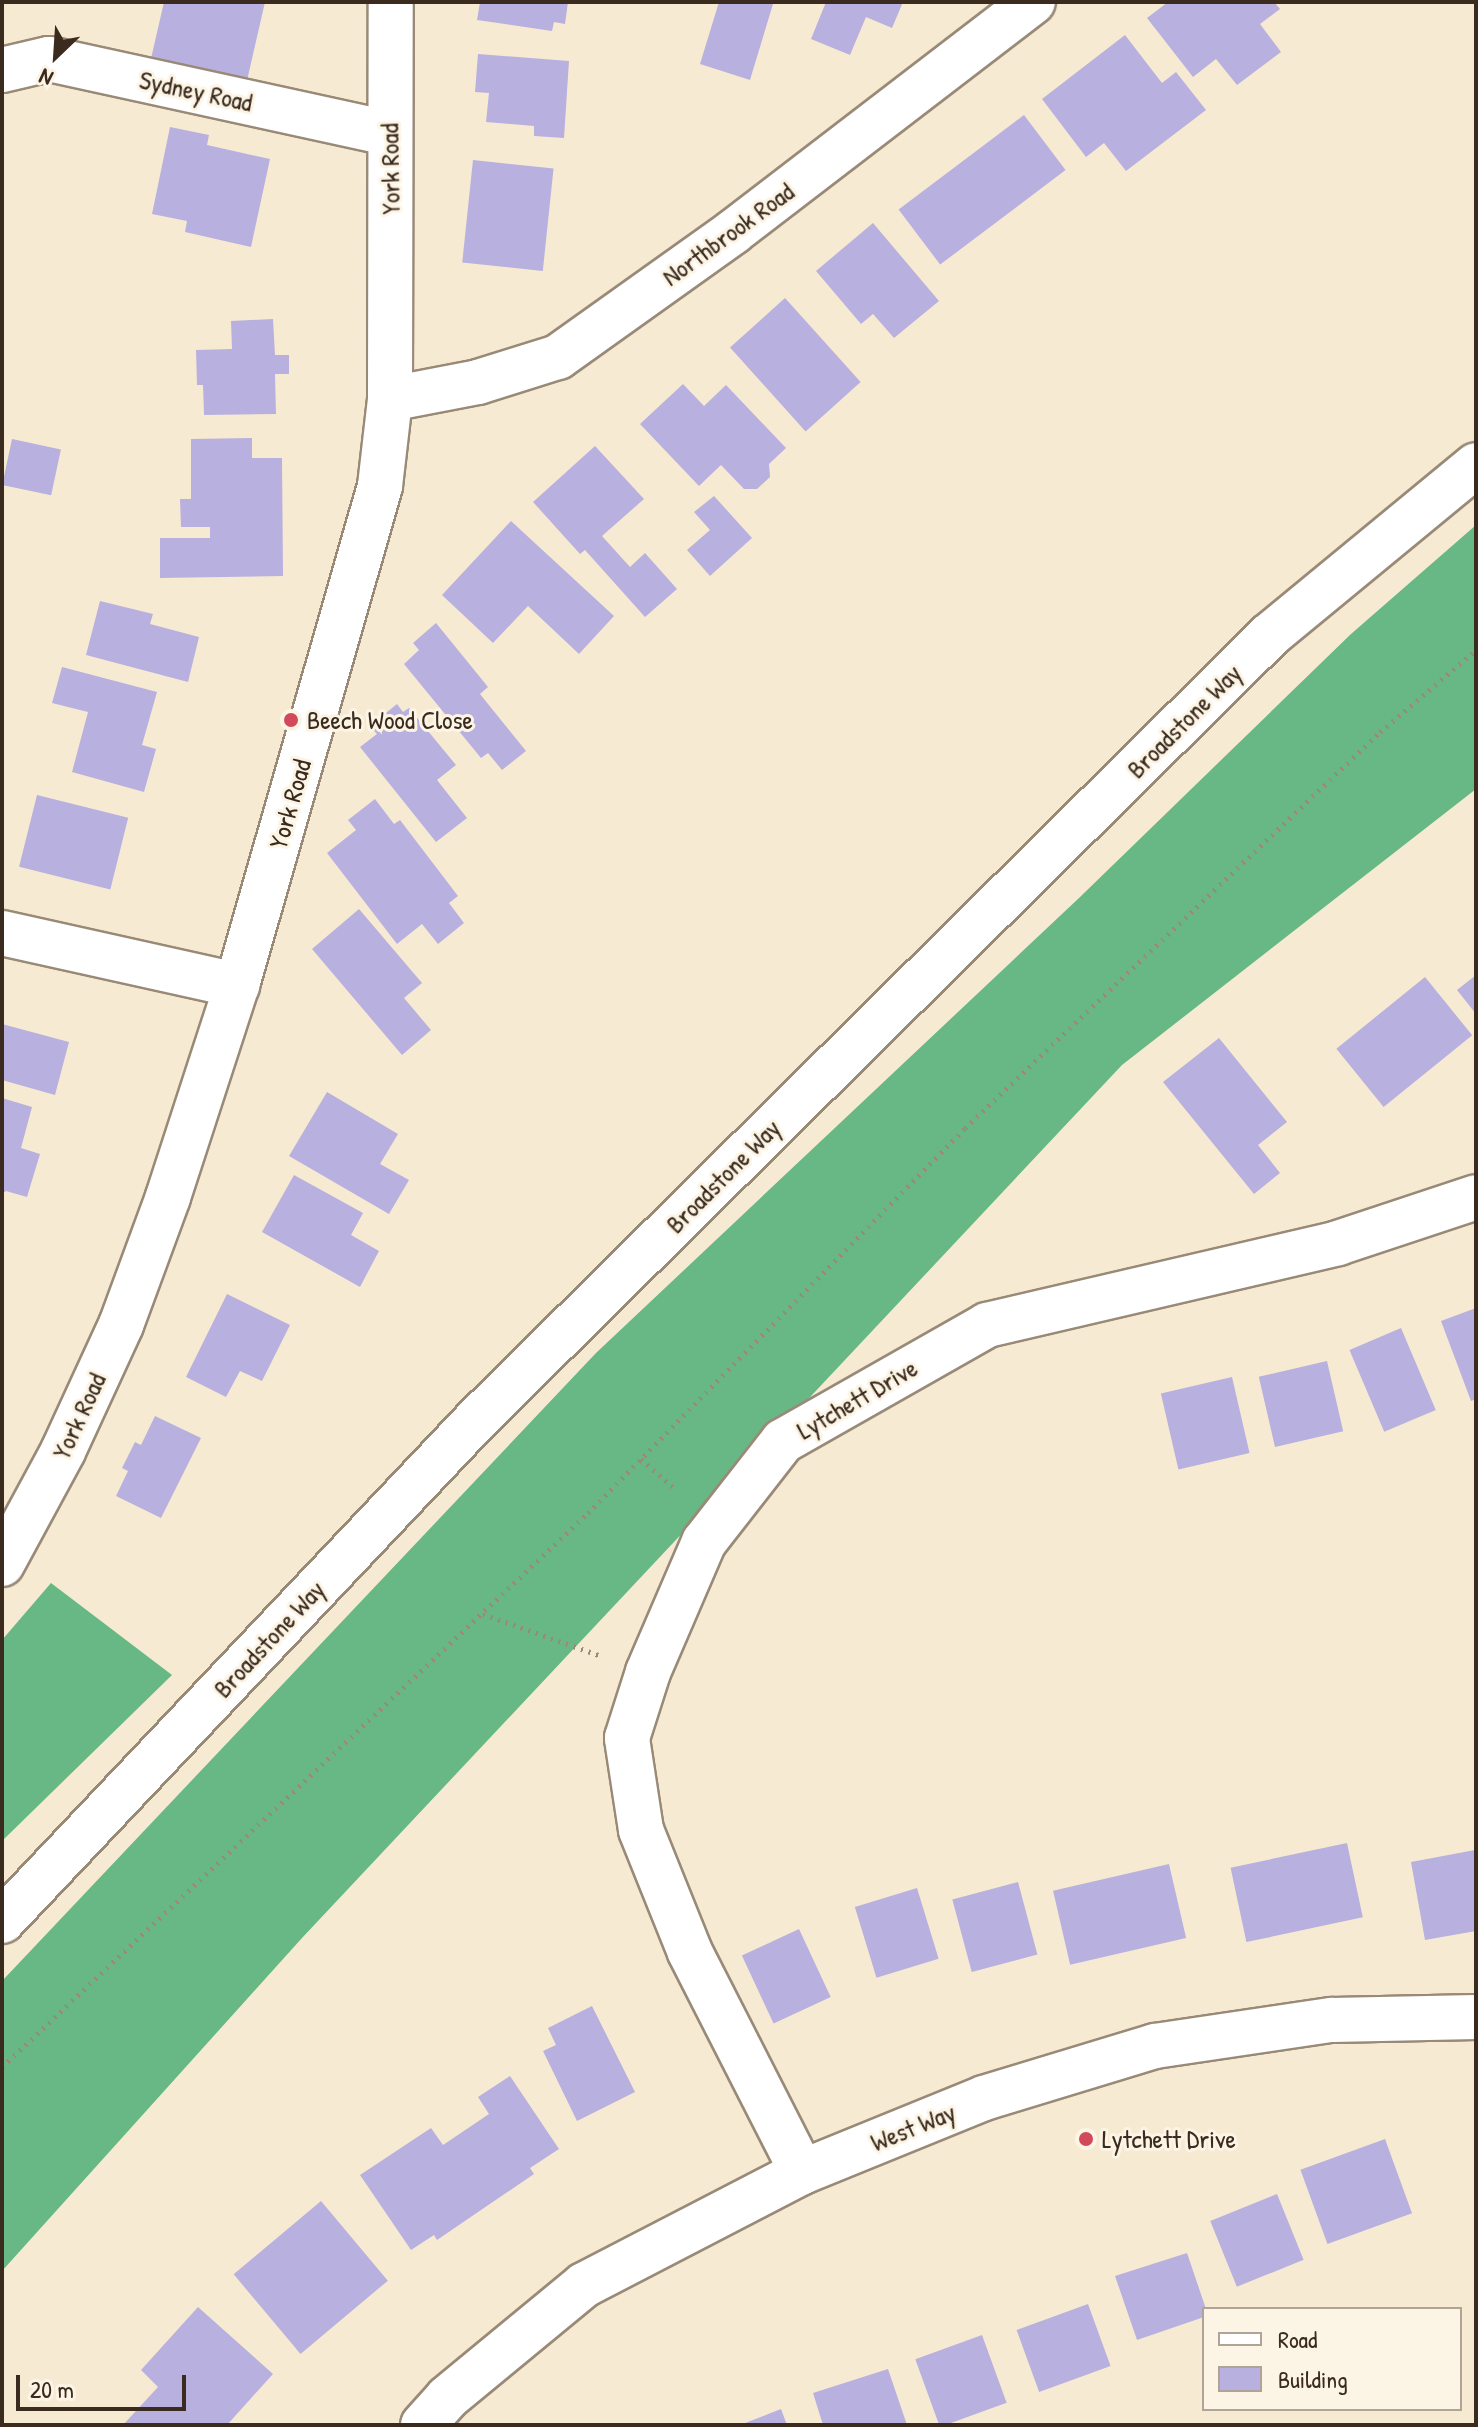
<!DOCTYPE html>
<html>
<head>
<meta charset="utf-8">
<style>
	body { margin:0 }
	#map { position:relative; width:1478px; height:2427px; overflow:hidden; background:#f7ead3; font-family:"Patrick Hand",sans-serif }
	div>[style] { position:absolute }
	.forest>* { inset:0; background:#67b885 }
	.building>* { inset:0; background:#b8b0de; transform-origin:0 0 }
	.path>* { height:5px; margin-top:-2.5px; transform-origin:0; background:repeating-linear-gradient(90deg,#998a78 0 2px,transparent 0 8px) }
	.roads { filter:drop-shadow(2px 0 #998a78) drop-shadow(-2px 0 #998a78) drop-shadow(0 2px #998a78) drop-shadow(0 -2px #998a78) }
	.street>* { height:44px; margin:-22px; padding:0 22px; transform-origin:22px; border-radius:22px; background:#fff }
	.secondary>* { height:44px; margin:-22px; padding:0 22px; transform-origin:22px; border-radius:22px; background:#fff }
	.dots>* { width:22px; height:22px; translate:-50% -50%; box-sizing:border-box; border:4px solid #fcf5e5; border-radius:50% }
	span { translate:-50% -50%; white-space:nowrap; text-align:center; line-height:1.15; -webkit-text-stroke:6px #fcf5e5; paint-order:stroke }
	.street-label { font-size:26px; color:#3b2a1e }
	.poi-label { font-size:26px; color:#3b2a1e }
	.left { translate:0 -50%; text-align:left }
	.frame { position:absolute; inset:0; border:4px solid #3b2a1e; pointer-events:none }
	.legend { position:absolute; left:1202px; top:2307px; width:260px; height:104px; box-sizing:border-box; background:#fcf5e5; border:2px solid #afa495; margin:0; padding:10px 14px; list-style:none; font-size:24px; color:#3b2a1e }
	.legend li { display:flex; align-items:center; gap:16px; height:40px }
	.legend b { width:40px; border:2px solid #afa495 }
	.north { position:absolute; left:16px; top:16px; width:80px; height:80px; -webkit-text-stroke:6px #fcf5e5; paint-order:stroke; rotate:205deg; font-size:22px; font-weight:700; line-height:32px; text-align:center; color:#3b2a1e }
	.north::after { content:''; display:block; margin:auto; width:28px; height:36px; background:#3b2a1e; clip-path:polygon(50% 0,100% 100%,50% 72%,0 100%) }
	.scale { position:absolute; left:16px; top:2375px; width:170px; height:36px; box-sizing:border-box; border:4px solid #3b2a1e; border-top:0; padding-left:10px; font-size:24px; line-height:28px; white-space:nowrap; color:#3b2a1e; -webkit-text-stroke:6px #fcf5e5; paint-order:stroke }
</style>
</head>
<body>
<div id="map">
	<div class="forest">
		<div style="clip-path:polygon(1476px 525px,1476px 789px,1122px 1065px,302px 1938px,2px 2271px,2px 1981px,596px 1353px,1079px 898px,1351px 634px)"></div>
		<div style="clip-path:polygon(51px 1583px,172px 1675px,2px 1841px,2px 1640px)"></div>
	</div>
	<div class="building">
		<div style="clip-path:polygon(164px 2px,265px 2px,246px 85px,150px 63px)"></div>
		<div style="clip-path:polygon(480px 2px,568px 2px,565px 24px,554px 22px,552px 31px,477px 20px)"></div>
		<div style="clip-path:polygon(719px 2px,773px 4px,750px 80px,700px 64px)"></div>
		<div style="clip-path:polygon(826px 2px,903px 2px,892px 28px,866px 17px,850px 55px,811px 39px)"></div>
		<div style="clip-path:polygon(1168px 2px,1274px 2px,1280px 9px,1260px 24px,1281px 52px,1237px 85px,1216px 59px,1193px 77px,1147px 18px)"></div>
		<div style="clip-path:polygon(1125px 35px,1162px 83px,1176px 72px,1206px 110px,1126px 171px,1104px 143px,1086px 157px,1042px 99px)"></div>
		<div style="clip-path:polygon(478px 54px,569px 61px,564px 138px,534px 136px,534px 126px,486px 122px,489px 93px,475px 92px)"></div>
		<div style="left:1024px;top:115px;width:69px;height:157px;rotate:53deg"></div>
		<div style="clip-path:polygon(170px 127px,209px 135px,207px 145px,270px 159px,251px 247px,185px 232px,187px 221px,152px 214px)"></div>
		<div style="left:473px;top:160px;width:81px;height:103px;rotate:6deg"></div>
		<div style="clip-path:polygon(873px 223px,939px 301px,894px 338px,873px 314px,861px 324px,816px 271px)"></div>
		<div style="left:785px;top:298px;width:113px;height:74px;rotate:48deg"></div>
		<div style="clip-path:polygon(273px 319px,275px 355px,289px 355px,289px 374px,275px 374px,276px 414px,204px 415px,203px 385px,197px 385px,196px 350px,232px 349px,231px 321px)"></div>
		<div style="clip-path:polygon(683px 384px,704px 406px,726px 385px,786px 448px,769px 464px,770px 477px,757px 489px,744px 489px,721px 465px,699px 486px,640px 424px)"></div>
		<div style="clip-path:polygon(252px 438px,252px 458px,282px 458px,283px 576px,160px 578px,160px 538px,210px 538px,210px 527px,181px 527px,180px 499px,191px 499px,191px 439px)"></div>
		<div style="left:12px;top:439px;width:50px;height:47px;rotate:12deg"></div>
		<div style="clip-path:polygon(595px 446px,644px 499px,602px 536px,630px 567px,645px 553px,677px 589px,645px 617px,585px 550px,580px 554px,533px 502px)"></div>
		<div style="clip-path:polygon(714px 496px,752px 538px,710px 576px,687px 550px,710px 530px,694px 512px)"></div>
		<div style="clip-path:polygon(511px 521px,614px 616px,579px 654px,528px 606px,493px 643px,442px 595px)"></div>
		<div style="clip-path:polygon(100px 601px,153px 614px,150px 624px,199px 637px,188px 682px,86px 655px)"></div>
		<div style="clip-path:polygon(436px 623px,488px 687px,480px 694px,526px 751px,502px 770px,488px 753px,481px 758px,404px 664px,419px 650px,413px 643px)"></div>
		<div style="clip-path:polygon(62px 667px,157px 692px,142px 745px,156px 749px,144px 792px,72px 772px,88px 712px,52px 703px)"></div>
		<div style="clip-path:polygon(397px 704px,403px 712px,409px 708px,456px 765px,437px 780px,467px 818px,436px 842px,360px 747px,377px 734px,370px 726px)"></div>
		<div style="left:37px;top:795px;width:94px;height:74px;rotate:14deg"></div>
		<div style="clip-path:polygon(375px 799px,394px 824px,400px 820px,458px 896px,449px 903px,464px 923px,438px 944px,422px 924px,397px 944px,327px 853px,356px 830px,348px 820px)"></div>
		<div style="clip-path:polygon(359px 909px,422px 983px,404px 998px,431px 1030px,402px 1055px,312px 949px)"></div>
		<div style="clip-path:polygon(1476px 975px,1476px 1014px,1457px 990px)"></div>
		<div style="left:1425px;top:977px;width:75px;height:114px;rotate:51deg"></div>
		<div style="clip-path:polygon(2px 1024px,69px 1042px,55px 1095px,2px 1080px)"></div>
		<div style="clip-path:polygon(1219px 1038px,1287px 1122px,1258px 1145px,1280px 1173px,1254px 1194px,1163px 1082px)"></div>
		<div style="clip-path:polygon(327px 1092px,398px 1134px,380px 1164px,409px 1180px,389px 1214px,289px 1156px)"></div>
		<div style="clip-path:polygon(2px 1098px,32px 1107px,21px 1148px,40px 1154px,27px 1197px,6px 1191px,2px 1194px)"></div>
		<div style="clip-path:polygon(294px 1175px,363px 1213px,351px 1235px,379px 1251px,360px 1287px,262px 1232px)"></div>
		<div style="clip-path:polygon(227px 1294px,290px 1325px,262px 1381px,240px 1371px,226px 1397px,186px 1377px)"></div>
		<div style="clip-path:polygon(1476px 1308px,1476px 1399px,1471px 1401px,1441px 1321px)"></div>
		<div style="left:1401px;top:1328px;width:89px;height:56px;rotate:67deg"></div>
		<div style="left:1327px;top:1361px;width:72px;height:70px;rotate:77deg"></div>
		<div style="left:1232px;top:1377px;width:78px;height:73px;rotate:77deg"></div>
		<div style="clip-path:polygon(155px 1416px,201px 1438px,161px 1518px,116px 1496px,128px 1471px,122px 1468px,135px 1442px,141px 1445px)"></div>
		<div style="left:1347px;top:1843px;width:76px;height:119px;rotate:78deg"></div>
		<div style="clip-path:polygon(1475px 1850px,1476px 1931px,1425px 1940px,1411px 1862px)"></div>
		<div style="left:1169px;top:1864px;width:76px;height:119px;rotate:77deg"></div>
		<div style="left:1018px;top:1882px;width:75px;height:68px;rotate:75deg"></div>
		<div style="left:917px;top:1888px;width:74px;height:65px;rotate:73deg"></div>
		<div style="left:799px;top:1929px;width:75px;height:63px;rotate:65deg"></div>
		<div style="clip-path:polygon(592px 2006px,635px 2092px,577px 2121px,543px 2051px,556px 2045px,548px 2028px)"></div>
		<div style="clip-path:polygon(510px 2076px,559px 2149px,530px 2168px,534px 2174px,437px 2240px,434px 2235px,411px 2250px,360px 2175px,431px 2128px,443px 2145px,489px 2114px,478px 2097px)"></div>
		<div style="left:1385px;top:2139px;width:79px;height:90px;rotate:70deg"></div>
		<div style="left:1277px;top:2194px;width:71px;height:72px;rotate:68deg"></div>
		<div style="left:321px;top:2201px;width:104px;height:114px;rotate:50deg"></div>
		<div style="clip-path:polygon(1187px 2253px,1206px 2309px,1204px 2317px,1137px 2340px,1115px 2276px)"></div>
		<div style="left:1088px;top:2304px;width:66px;height:76px;rotate:70deg"></div>
		<div style="clip-path:polygon(198px 2307px,273px 2374px,227px 2425px,123px 2425px,158px 2387px,141px 2370px)"></div>
		<div style="left:982px;top:2335px;width:72px;height:71px;rotate:70deg"></div>
		<div style="clip-path:polygon(888px 2369px,907px 2425px,823px 2425px,813px 2393px)"></div>
		<div style="clip-path:polygon(781px 2409px,787px 2425px,740px 2425px)"></div>
	</div>
	<div class="path">
		<div style="left:641px;top:1459px;width:48px;rotate:41.6deg"></div>
		<div style="left:483px;top:1614px;width:123px;rotate:19.5deg"></div>
		<div style="left:2px;top:2067px;width:806px;rotate:-43.39deg"></div>
		<div style="left:588px;top:1513px;width:539px;rotate:-45.6deg"></div>
		<div style="left:965px;top:1128px;width:574px;rotate:-43.66deg"></div>
		<div style="left:1380px;top:732px;width:126px;rotate:-40.5deg"></div>
	</div>
	<div class="roads">
		<div class="street">
			<div style="left:2px;top:70px;width:48px;rotate:-13.2deg"></div>
			<div style="left:49px;top:59px;width:348px;rotate:12.3deg"></div>
			<div style="left:390px;top:399px;width:90px;rotate:-10.9deg"></div>
			<div style="left:478px;top:382px;width:84px;rotate:-17.4deg"></div>
			<div style="left:558px;top:357px;width:215px;rotate:-35.5deg"></div>
			<div style="left:733px;top:232px;width:378px;rotate:-37.5deg"></div>
			<div style="left:2px;top:933px;width:241px;rotate:12.5deg"></div>
			<div style="left:2px;top:1564px;width:128px;rotate:-61.6deg"></div>
			<div style="left:63px;top:1451px;width:139px;rotate:-65.3deg"></div>
			<div style="left:121px;top:1325px;width:136px;rotate:-69.8deg"></div>
			<div style="left:168px;top:1197px;width:223px;rotate:-72deg"></div>
			<div style="left:237px;top:985px;width:519px;rotate:-74.01deg"></div>
			<div style="left:380px;top:486px;width:88px;rotate:-83.4deg"></div>
			<div style="left:390px;top:399px;width:397px;rotate:-89.9deg"></div>
			<div style="left:802px;top:2172px;width:247px;rotate:-117deg"></div>
			<div style="left:690px;top:1952px;width:131px;rotate:-111.9deg"></div>
			<div style="left:641px;top:1830px;width:93px;rotate:-98.7deg"></div>
			<div style="left:627px;top:1738px;width:69px;rotate:-72.3deg"></div>
			<div style="left:648px;top:1672px;width:142px;rotate:-66.7deg"></div>
			<div style="left:704px;top:1542px;width:128px;rotate:-52deg"></div>
			<div style="left:783px;top:1441px;width:235px;rotate:-29.6deg"></div>
			<div style="left:987px;top:1325px;width:360px;rotate:-13.1deg"></div>
			<div style="left:1338px;top:1243px;width:145px;rotate:-18.4deg"></div>
			<div style="left:423px;top:2425px;width:36px;rotate:-48deg"></div>
			<div style="left:447px;top:2398px;width:178px;rotate:-39.5deg"></div>
			<div style="left:584px;top:2285px;width:246px;rotate:-27.4deg"></div>
			<div style="left:802px;top:2172px;width:196px;rotate:-22.1deg"></div>
			<div style="left:984px;top:2098px;width:179px;rotate:-16.9deg"></div>
			<div style="left:1155px;top:2046px;width:179px;rotate:-8.4deg"></div>
			<div style="left:1332px;top:2020px;width:144px;rotate:-1.2deg"></div>
		</div>
		<div class="secondary">
			<div style="left:2px;top:1921px;width:690px;rotate:-46.59deg"></div>
			<div style="left:476px;top:1420px;width:1117px;rotate:-44.67deg"></div>
			<div style="left:1270px;top:635px;width:267px;rotate:-39.5deg"></div>
		</div>
	</div>
	<div class="dots">
		<div style="left:291px;top:720px;background:#d1495b"></div>
		<div style="left:1086px;top:2139px;background:#d1495b"></div>
	</div>
	<div class="street-label">
		<span style="left:196px;top:91px;rotate:12deg">Sydney Road</span>
		<span style="left:390px;top:169px;rotate:-91deg">York Road</span>
		<span style="left:728px;top:234px;rotate:-36deg">Northbrook Road</span>
		<span style="left:1184px;top:721px;rotate:-45deg">Broadstone Way</span>
		<span style="left:290px;top:804px;rotate:-74deg">York Road</span>
		<span style="left:723px;top:1176px;rotate:-45deg">Broadstone Way</span>
		<span style="left:857px;top:1399px;rotate:-30deg">Lytchett Drive</span>
		<span style="left:79px;top:1416px;rotate:-65deg">York Road</span>
		<span style="left:269px;top:1639px;rotate:-47deg">Broadstone Way</span>
		<span style="left:913px;top:2127px;rotate:-22deg">West Way</span>
	</div>
	<div class="poi-label">
		<span class="left" style="left:307px;top:720px">Beech Wood Close</span>
		<span class="left" style="left:1102px;top:2139px">Lytchett Drive</span>
	</div>
	<div class="frame"></div>
	<ul class="legend">
	<li><b style="height:10px;background:#fff"></b>Road</li>
	<li><b style="height:22px;background:#b8b0de"></b>Building</li>
	</ul>
	<div class="north">N</div>
	<div class="scale">20 m</div>
</div>
</body>
</html>
